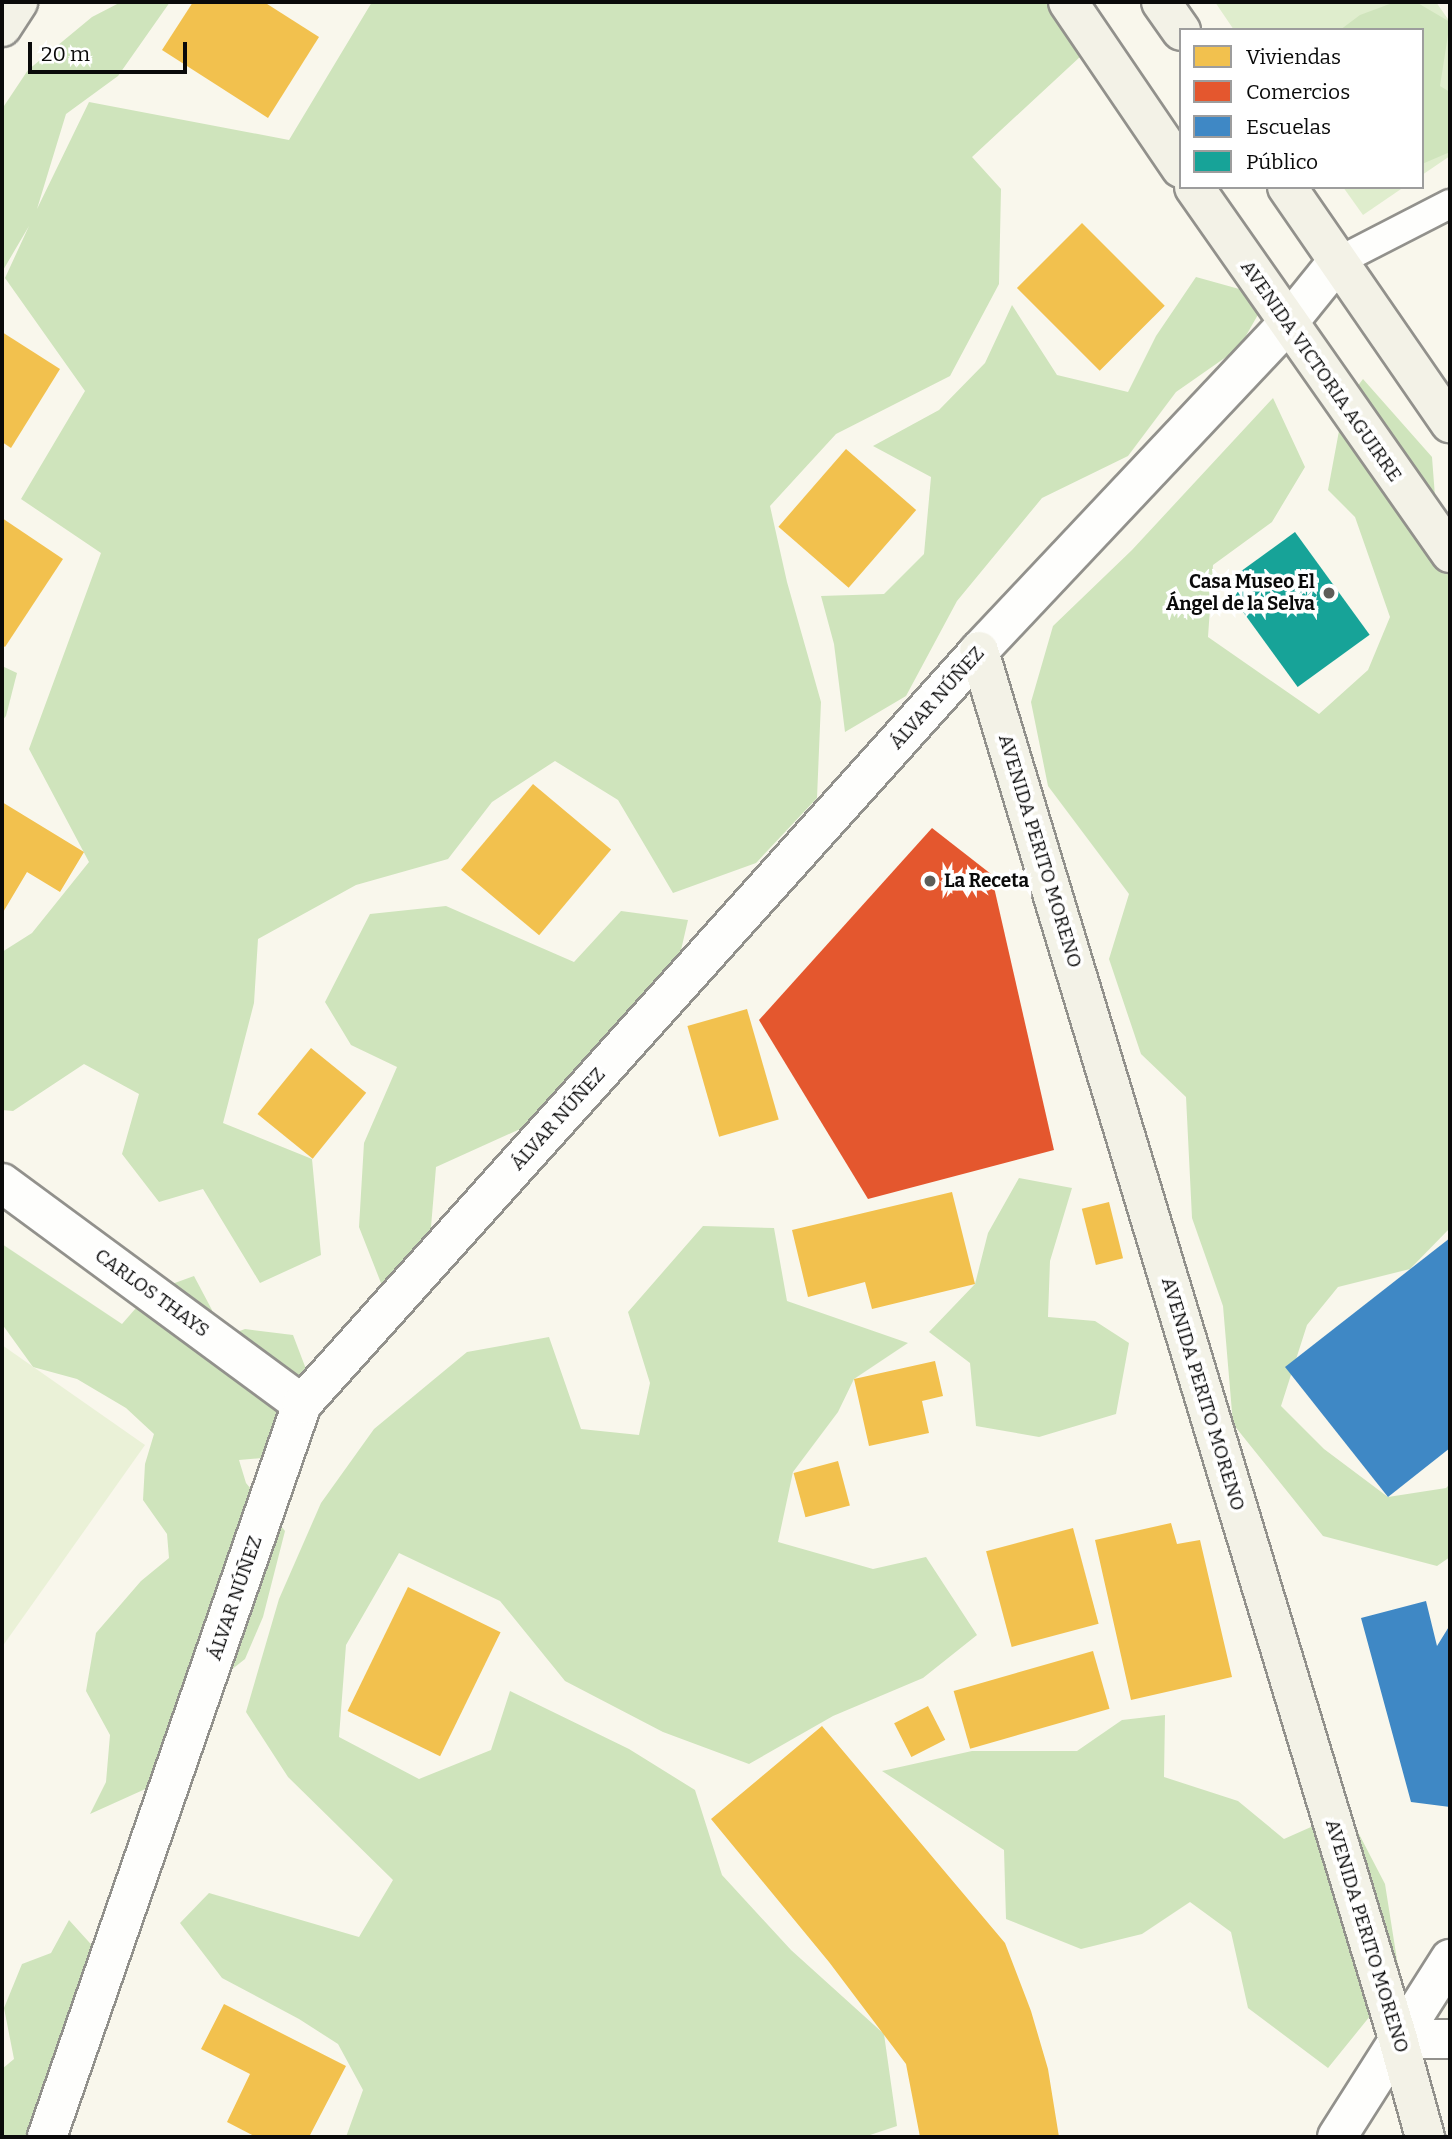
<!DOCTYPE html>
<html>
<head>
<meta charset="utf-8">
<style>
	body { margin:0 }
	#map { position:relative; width:1452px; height:2139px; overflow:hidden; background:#f9f7ec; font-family:Bitter,serif }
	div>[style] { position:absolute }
	.green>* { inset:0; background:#dfedcd }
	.forest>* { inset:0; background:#cfe4bc }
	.pitch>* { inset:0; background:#eaf1d7 }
	.homes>* { inset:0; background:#f2c14e; transform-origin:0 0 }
	.shops>* { inset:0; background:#e4572e }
	.schools>* { inset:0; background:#3f88c5 }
	.public>* { inset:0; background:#17a398; transform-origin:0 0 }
	.roads { filter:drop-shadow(2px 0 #92918c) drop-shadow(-2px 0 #92918c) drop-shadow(0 2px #92918c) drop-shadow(0 -2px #92918c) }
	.service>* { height:28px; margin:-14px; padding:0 14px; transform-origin:14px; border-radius:14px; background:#fefefc }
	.minor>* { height:38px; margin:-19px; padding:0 19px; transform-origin:19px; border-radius:19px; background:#fefefc }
	.secondary>* { height:38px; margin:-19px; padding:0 19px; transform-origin:19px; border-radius:19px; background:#f3f2e7 }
	.dots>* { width:19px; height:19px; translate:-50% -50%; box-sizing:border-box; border:4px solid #fff; border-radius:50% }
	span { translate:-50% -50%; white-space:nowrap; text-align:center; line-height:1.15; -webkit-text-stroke:7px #fff; paint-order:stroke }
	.street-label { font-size:19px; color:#0a0a0a }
	.poi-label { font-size:19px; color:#0a0a0a; font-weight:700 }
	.right { translate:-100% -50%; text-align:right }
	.left { translate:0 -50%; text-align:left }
	.frame { position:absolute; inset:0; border:4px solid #0a0a0a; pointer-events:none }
	.legend { position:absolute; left:1179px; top:28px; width:245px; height:161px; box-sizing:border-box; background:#fff; border:2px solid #9d9d9d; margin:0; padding:9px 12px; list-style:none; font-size:21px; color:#0a0a0a }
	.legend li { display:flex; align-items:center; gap:14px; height:35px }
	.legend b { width:35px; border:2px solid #9d9d9d }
	.scale { position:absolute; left:28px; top:42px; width:159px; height:32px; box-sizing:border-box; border:4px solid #0a0a0a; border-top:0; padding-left:9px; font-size:21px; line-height:24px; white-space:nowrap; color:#0a0a0a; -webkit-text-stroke:5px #fff; paint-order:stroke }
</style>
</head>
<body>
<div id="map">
	<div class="green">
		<div style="clip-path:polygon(1215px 2px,1436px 2px,1450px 22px,1450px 156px,1422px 175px,1422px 30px,1234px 30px)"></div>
		<div style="clip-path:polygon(1343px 187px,1404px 187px,1363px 215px)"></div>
	</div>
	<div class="forest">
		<div style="clip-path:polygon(121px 2px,170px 2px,118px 76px,66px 114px,37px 209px,89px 102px,289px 140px,372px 2px,1061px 2px,1095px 43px,972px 157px,1001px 189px,999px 284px,950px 376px,836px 434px,770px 506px,787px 582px,821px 702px,817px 798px,756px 863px,673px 893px,618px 800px,555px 761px,492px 802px,448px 859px,356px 885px,258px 939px,254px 1003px,223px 1123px,312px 1159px,321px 1255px,260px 1283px,203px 1189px,159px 1202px,122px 1154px,139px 1094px,84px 1064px,13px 1111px,2px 1110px,2px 952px,32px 933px,89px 862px,29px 749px,101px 553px,21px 499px,85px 391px,5px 278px,29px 226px,2px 272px,2px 109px,28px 70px,92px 17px)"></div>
		<div style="clip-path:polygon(1395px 2px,1416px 2px,1450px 22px,1440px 86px,1450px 92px,1450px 152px,1422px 164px,1422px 30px,1340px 30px,1360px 15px)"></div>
		<div style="clip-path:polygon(1196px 277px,1268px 297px,1239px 348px,1176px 392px,1128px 456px,1042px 498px,957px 601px,906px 696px,845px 732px,834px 644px,821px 596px,884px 594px,924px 554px,931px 477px,873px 446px,939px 410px,985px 363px,1012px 305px,1057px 375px,1128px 392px,1156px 336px)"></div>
		<div style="clip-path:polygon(1363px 379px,1432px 457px,1438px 536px,1450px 577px,1450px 1228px,1410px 1269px,1338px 1287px,1307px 1325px,1281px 1406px,1324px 1449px,1388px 1497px,1446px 1488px,1450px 1484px,1450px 1557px,1437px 1566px,1323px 1536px,1233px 1424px,1223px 1306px,1192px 1218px,1186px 1097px,1141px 1054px,1109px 959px,1129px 894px,1048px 786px,1031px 702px,1053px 626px,1132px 550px,1273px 398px,1305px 467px,1272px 522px,1213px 565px,1208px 637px,1319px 714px,1368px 670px,1390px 617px,1355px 517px,1328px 490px,1344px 404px)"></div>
		<div style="clip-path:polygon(2px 666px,17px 673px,6px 716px,2px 721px)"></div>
		<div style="clip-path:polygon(446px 906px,574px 962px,621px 911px,688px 920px,671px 993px,569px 1107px,436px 1167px,428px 1263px,390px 1306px,359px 1227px,364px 1143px,397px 1067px,351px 1045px,325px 1002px,370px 914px)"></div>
		<div style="clip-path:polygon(1019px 1178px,1072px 1188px,1050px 1261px,1048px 1317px,1095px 1321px,1129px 1343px,1116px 1414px,1039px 1437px,976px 1426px,970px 1363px,929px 1332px,975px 1284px,988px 1233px)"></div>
		<div style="clip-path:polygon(703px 1226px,774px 1228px,787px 1301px,908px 1343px,854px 1379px,838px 1412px,793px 1472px,778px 1542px,873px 1569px,926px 1557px,977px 1635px,923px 1678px,833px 1716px,749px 1764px,663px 1732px,565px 1681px,500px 1601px,399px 1553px,346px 1645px,339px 1737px,419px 1779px,491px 1750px,510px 1691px,629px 1749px,695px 1790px,722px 1875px,791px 1950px,884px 2034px,897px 2126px,864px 2137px,346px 2137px,363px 2090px,338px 2044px,299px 2019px,222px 1978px,180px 1923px,209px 1893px,359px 1937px,393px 1880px,288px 1777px,246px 1712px,279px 1599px,321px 1503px,374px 1429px,467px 1352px,549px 1337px,581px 1429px,639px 1435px,650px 1383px,628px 1312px)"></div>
		<div style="clip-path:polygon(2px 1244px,122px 1324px,150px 1292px,194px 1276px,212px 1310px,216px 1340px,245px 1329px,293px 1335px,314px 1390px,284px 1456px,239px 1460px,246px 1483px,285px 1531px,263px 1617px,245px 1659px,202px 1693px,152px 1786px,90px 1814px,106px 1782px,110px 1735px,86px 1691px,96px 1633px,141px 1581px,169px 1558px,167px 1534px,143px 1500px,145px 1464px,154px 1434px,126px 1408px,77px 1379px,33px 1367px,2px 1324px)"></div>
		<div style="clip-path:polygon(1165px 1715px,1164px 1777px,1238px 1801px,1284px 1839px,1347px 1811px,1385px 1884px,1400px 1979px,1328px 2068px,1248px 2008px,1231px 1932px,1190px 1902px,1142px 1934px,1081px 1949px,1006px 1919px,1004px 1850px,882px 1771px,972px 1751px,1077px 1751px,1122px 1720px)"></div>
		<div style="clip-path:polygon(69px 1920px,117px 1973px,60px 2137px,2px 2137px,2px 2069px,14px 2059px,4px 2008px,22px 1964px,51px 1953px)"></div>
	</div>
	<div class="pitch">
		<div style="clip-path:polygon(2px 1345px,145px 1445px,2px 1647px)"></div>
	</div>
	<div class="homes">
		<div style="clip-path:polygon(193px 2px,264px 2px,319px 37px,268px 118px,162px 50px)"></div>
		<div style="left:1082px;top:223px;width:117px;height:92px;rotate:45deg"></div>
		<div style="clip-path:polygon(2px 332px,60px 369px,11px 448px,2px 442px)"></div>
		<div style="left:846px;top:449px;width:93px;height:103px;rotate:41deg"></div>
		<div style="clip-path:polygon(2px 518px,63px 559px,5px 647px,2px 645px)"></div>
		<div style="left:533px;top:784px;width:102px;height:112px;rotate:40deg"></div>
		<div style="clip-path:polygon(2px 802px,84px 852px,60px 892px,27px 872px,2px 914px)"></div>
		<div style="left:747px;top:1009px;width:115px;height:62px;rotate:74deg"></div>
		<div style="left:311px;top:1048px;width:71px;height:85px;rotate:39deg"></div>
		<div style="clip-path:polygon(952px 1192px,975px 1284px,872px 1309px,865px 1282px,808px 1297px,792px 1230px)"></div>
		<div style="left:1109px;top:1202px;width:58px;height:28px;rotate:76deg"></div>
		<div style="clip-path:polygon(935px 1361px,943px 1396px,922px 1401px,929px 1433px,869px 1446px,854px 1379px)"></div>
		<div style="left:838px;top:1461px;width:46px;height:46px;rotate:75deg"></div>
		<div style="clip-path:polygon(1171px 1523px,1177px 1544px,1200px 1540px,1232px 1677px,1131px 1700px,1095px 1540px)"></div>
		<div style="left:1073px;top:1528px;width:99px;height:90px;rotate:75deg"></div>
		<div style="left:408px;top:1587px;width:103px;height:138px;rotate:26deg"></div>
		<div style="left:1093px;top:1651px;width:60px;height:145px;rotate:74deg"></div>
		<div style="left:928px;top:1706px;width:38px;height:38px;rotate:63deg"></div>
		<div style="clip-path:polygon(822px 1726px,1005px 1943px,1031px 2011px,1048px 2069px,1059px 2137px,920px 2137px,906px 2064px,829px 1962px,711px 1819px)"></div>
		<div style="clip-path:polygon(224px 2004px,346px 2066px,309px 2137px,256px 2137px,227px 2122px,250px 2074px,201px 2049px)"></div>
	</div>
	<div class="shops">
		<div style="clip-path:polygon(932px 828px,991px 874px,1054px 1150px,868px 1199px,759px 1020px)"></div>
	</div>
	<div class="schools">
		<div style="clip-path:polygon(1450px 1238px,1450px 1448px,1388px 1497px,1285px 1367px)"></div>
		<div style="clip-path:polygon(1426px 1601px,1437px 1646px,1450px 1625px,1450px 1807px,1411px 1802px,1361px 1618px)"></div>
	</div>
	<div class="public">
		<div style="left:1295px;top:532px;width:127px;height:89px;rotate:54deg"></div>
	</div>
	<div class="roads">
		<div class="service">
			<div style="left:1337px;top:262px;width:127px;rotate:-27.2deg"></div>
		</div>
		<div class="minor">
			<div style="left:2px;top:1183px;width:373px;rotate:36.4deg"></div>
			<div style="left:1398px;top:2039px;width:52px"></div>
			<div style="left:47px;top:2137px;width:776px;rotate:-70.82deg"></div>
			<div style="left:302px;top:1404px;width:1013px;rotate:-48.04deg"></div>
			<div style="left:979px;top:651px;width:449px;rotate:-46.7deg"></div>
			<div style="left:1287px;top:324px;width:80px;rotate:-51.1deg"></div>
			<div style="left:1337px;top:2137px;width:211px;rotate:-57.6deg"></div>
		</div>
		<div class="secondary">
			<div style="left:1068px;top:2px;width:201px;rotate:55.8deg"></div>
			<div style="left:1161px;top:2px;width:35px;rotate:55deg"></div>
			<div style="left:2px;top:27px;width:30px;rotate:-57deg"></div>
			<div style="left:1194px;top:187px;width:447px;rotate:55deg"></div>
			<div style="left:1287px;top:187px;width:287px;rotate:55.4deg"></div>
			<div style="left:979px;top:651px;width:1450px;rotate:73.2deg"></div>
			<div style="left:1398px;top:2039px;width:102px;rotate:74.6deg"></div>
		</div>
	</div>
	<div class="dots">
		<div style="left:1329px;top:593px;background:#5e5d59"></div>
		<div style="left:930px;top:881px;background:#5e5d59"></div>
	</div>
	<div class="street-label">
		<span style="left:1321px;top:371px;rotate:55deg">AVENIDA VICTORIA AGUIRRE</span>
		<span style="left:937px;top:698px;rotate:-48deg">ÁLVAR NÚÑEZ</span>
		<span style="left:1040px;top:851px;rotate:73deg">AVENIDA PERITO MORENO</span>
		<span style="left:558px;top:1119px;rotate:-48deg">ÁLVAR NÚÑEZ</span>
		<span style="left:152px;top:1293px;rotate:36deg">CARLOS THAYS</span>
		<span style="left:1203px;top:1394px;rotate:73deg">AVENIDA PERITO MORENO</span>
		<span style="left:235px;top:1598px;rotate:-71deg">ÁLVAR NÚÑEZ</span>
		<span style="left:1367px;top:1936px;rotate:73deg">AVENIDA PERITO MORENO</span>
	</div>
	<div class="poi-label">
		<span class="right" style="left:1315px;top:593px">Casa Museo El<br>Ángel de la Selva</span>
		<span class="left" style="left:944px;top:881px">La Receta</span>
	</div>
	<div class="frame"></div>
	<ul class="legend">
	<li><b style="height:19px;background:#f2c14e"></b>Viviendas</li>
	<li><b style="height:19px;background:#e4572e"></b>Comercios</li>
	<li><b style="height:19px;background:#3f88c5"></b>Escuelas</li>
	<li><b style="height:19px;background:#17a398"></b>Público</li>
	</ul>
	<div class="scale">20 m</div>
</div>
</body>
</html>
